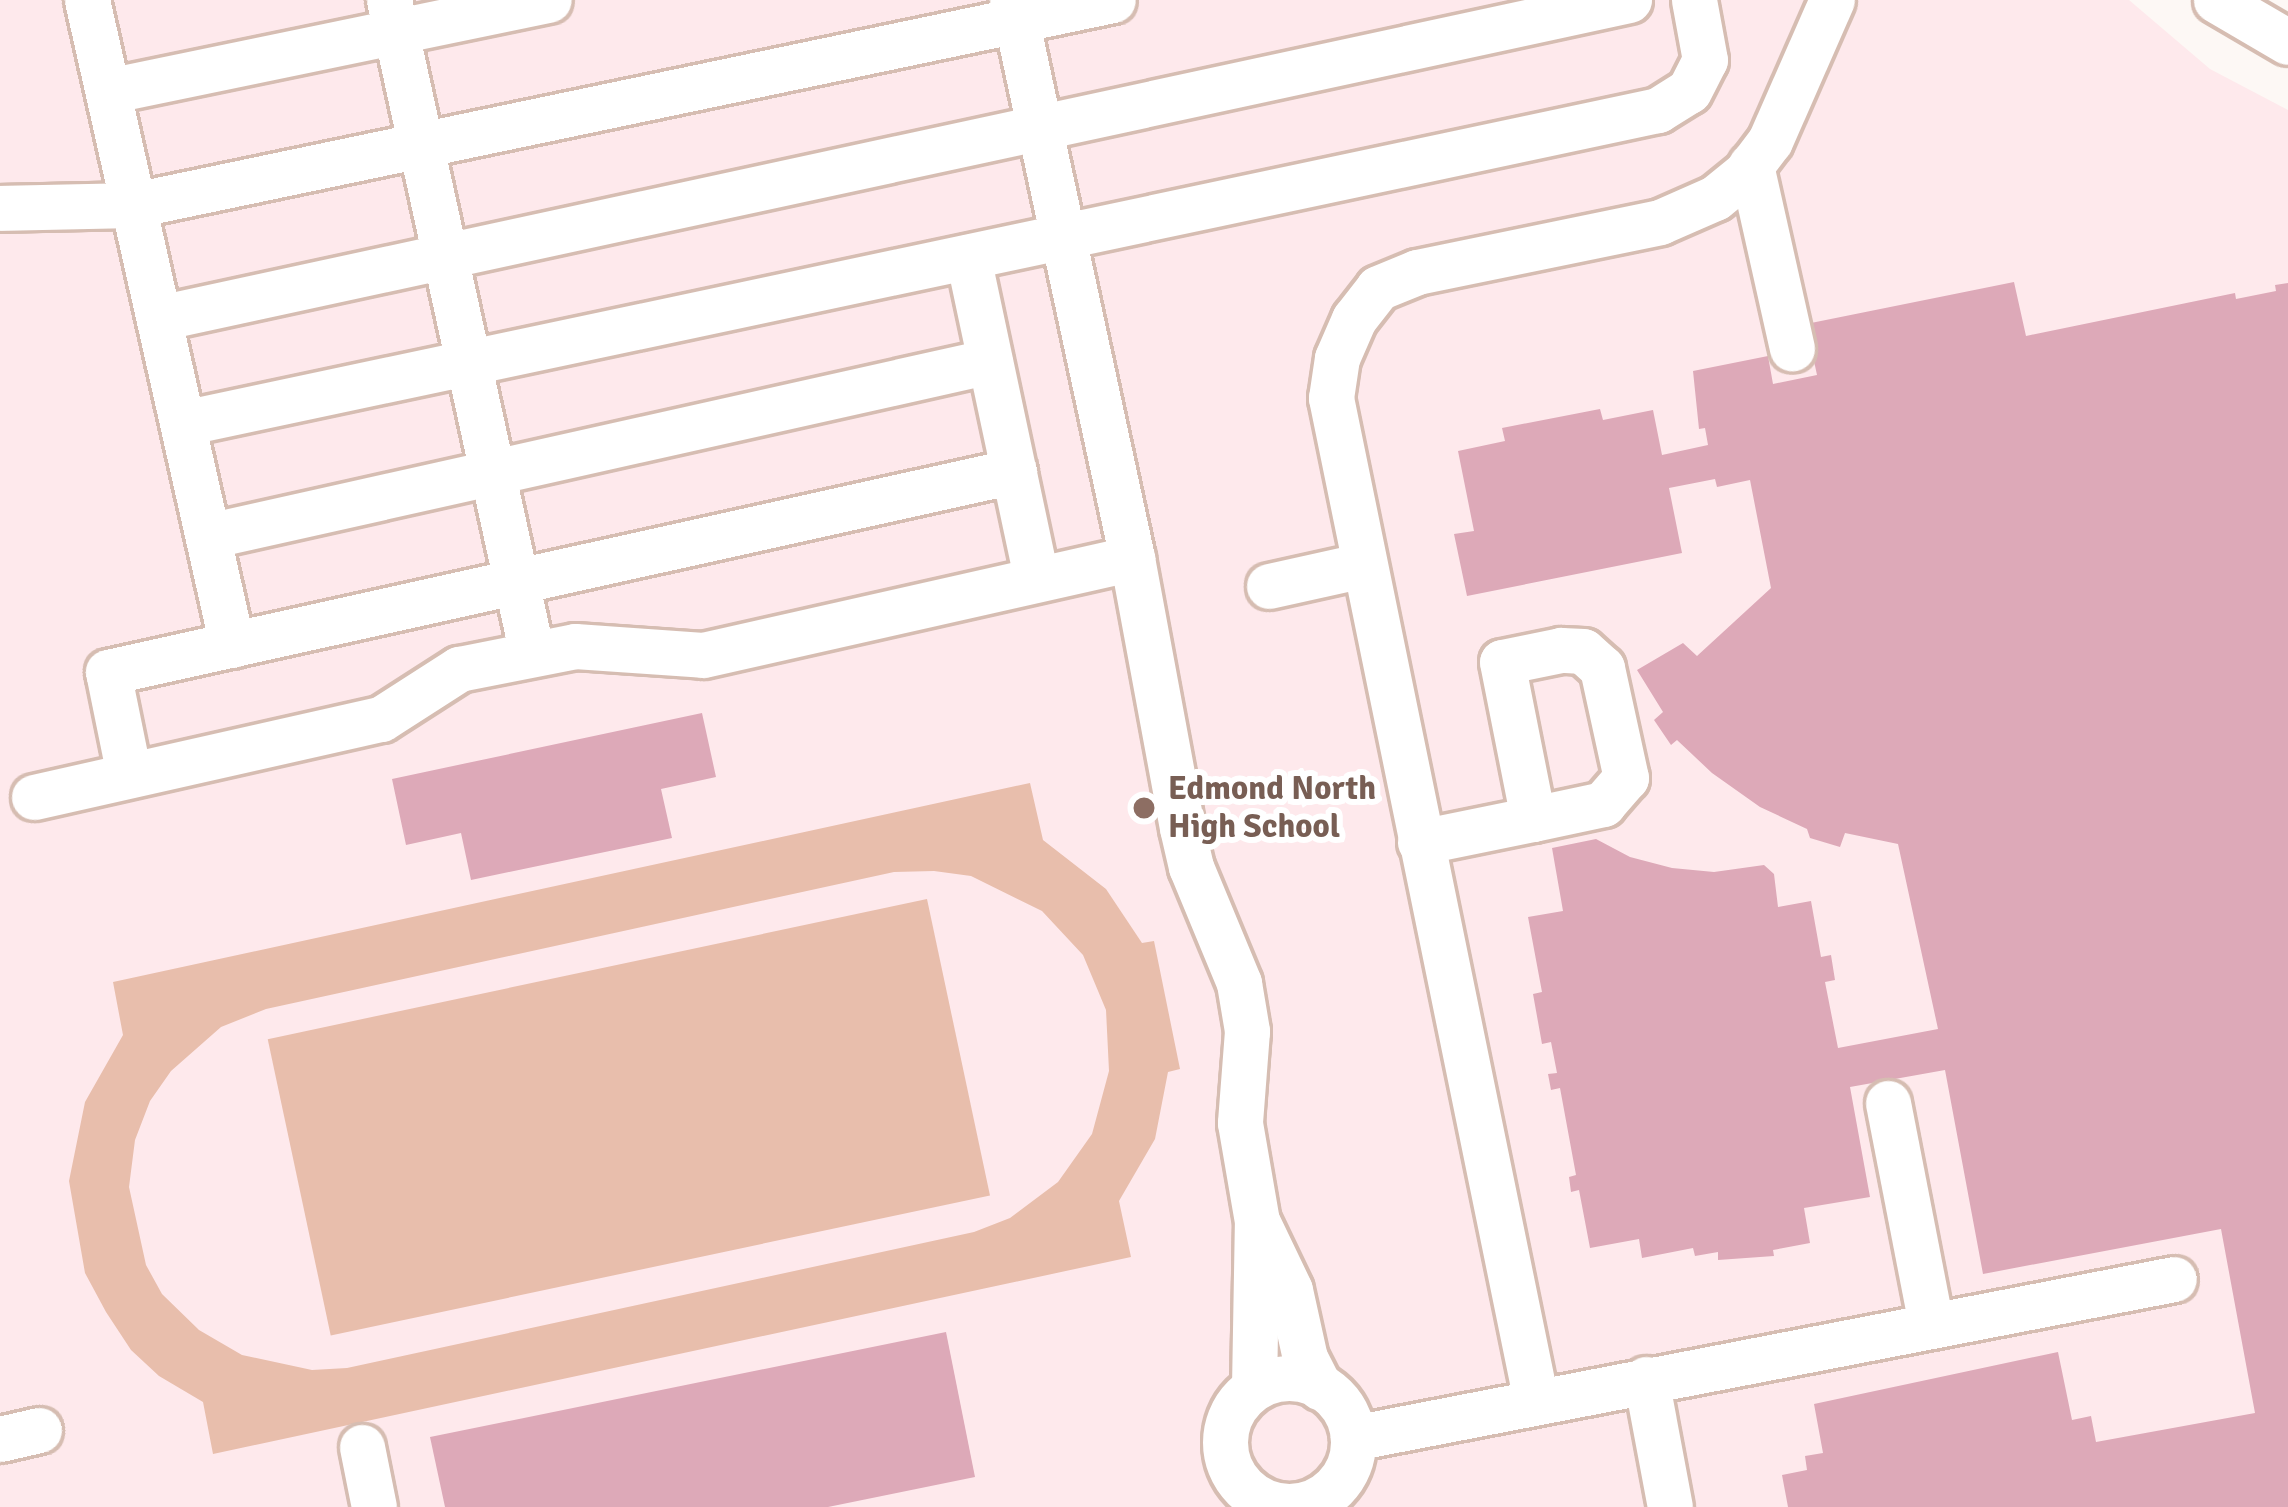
<!DOCTYPE html>
<html>
<head>
<meta charset="utf-8">
<style>
	body { margin:0 }
	#map { position:relative; width:2288px; height:1507px; overflow:hidden; background:#fdf8f5; font-family:Signika,sans-serif }
	div>[style] { position:absolute }
	.education>* { inset:0; background:#fee9ec }
	.green>* { inset:0; background:#e8beac; transform-origin:0 0 }
	.building>* { inset:0; background:#dda9b8 }
	.roads { filter:drop-shadow(3px 0 #d6bdb2) drop-shadow(-3px 0 #d6bdb2) drop-shadow(0 3px #d6bdb2) drop-shadow(0 -3px #d6bdb2) }
	.minor>* { height:45px; margin:-22.5px; padding:0 22.5px; transform-origin:22.5px; border-radius:22.5px; background:#fff }
	.minor>.ring { margin:-22.5px; padding:0; box-sizing:content-box; background:none; border:45px solid #fff; border-radius:50% }
	.dots>* { width:33px; height:33px; translate:-50% -50%; box-sizing:border-box; border:6px solid #fff; border-radius:50% }
	span { translate:-50% -50%; white-space:nowrap; text-align:center; line-height:1.15; -webkit-text-stroke:12px #fff; paint-order:stroke }
	.education-label { font-size:33px; color:#785e54; font-weight:700 }
	.left { translate:0 -50%; text-align:left }
</style>
</head>
<body>
<div id="map">
	<div class="education">
		<div style="clip-path:polygon(0 0,2129px 0,2210px 69px,2288px 110px,2288px 1507px,0 1507px)"></div>
	</div>
	<div class="green">
		<div style="clip-path:polygon(evenodd,1030px 783px,1043px 840px,1106px 889px,1142px 943px,1154px 941px,1180px 1069px,1168px 1072px,1155px 1139px,1119px 1201px,1131px 1257px,213px 1454px,203px 1402px,159px 1376px,131px 1350px,106px 1312px,85px 1273px,69px 1181px,85px 1102px,123px 1035px,113px 982px,1030px 783px,934px 871px,971px 876px,1042px 911px,1083px 955px,1106px 1010px,1109px 1071px,1092px 1134px,1058px 1182px,1010px 1218px,974px 1232px,347px 1368px,312px 1370px,242px 1355px,199px 1330px,162px 1294px,146px 1265px,129px 1187px,135px 1140px,150px 1101px,171px 1071px,221px 1027px,266px 1009px,894px 872px,934px 871px)"></div>
		<div style="left:927px;top:899px;width:303px;height:674px;rotate:78deg"></div>
	</div>
	<div class="building">
		<div style="clip-path:polygon(2014px 282px,2026px 336px,2235px 293px,2236px 299px,2276px 291px,2275px 285px,2288px 283px,2288px 1507px,1788px 1507px,1782px 1475px,1807px 1470px,1805px 1456px,1823px 1453px,1814px 1404px,2058px 1352px,2072px 1420px,2091px 1416px,2096px 1442px,2255px 1413px,2221px 1229px,1983px 1274px,1945px 1070px,1850px 1087px,1870px 1197px,1804px 1208px,1810px 1243px,1773px 1250px,1774px 1256px,1718px 1260px,1718px 1252px,1695px 1256px,1693px 1248px,1642px 1258px,1639px 1239px,1590px 1248px,1579px 1190px,1571px 1192px,1569px 1177px,1576px 1175px,1560px 1088px,1551px 1090px,1548px 1074px,1557px 1073px,1551px 1042px,1542px 1044px,1533px 994px,1542px 992px,1528px 917px,1563px 911px,1552px 848px,1596px 839px,1630px 857px,1672px 868px,1714px 872px,1764px 865px,1774px 874px,1778px 907px,1811px 901px,1821px 957px,1831px 955px,1835px 980px,1825px 982px,1838px 1048px,1938px 1029px,1898px 844px,1845px 833px,1840px 847px,1810px 838px,1807px 829px,1760px 807px,1712px 773px,1677px 740px,1671px 745px,1654px 720px,1663px 712px,1637px 670px,1683px 643px,1697px 656px,1771px 588px,1750px 480px,1717px 487px,1715px 479px,1669px 488px,1682px 553px,1467px 596px,1454px 534px,1474px 531px,1458px 451px,1505px 441px,1502px 428px,1600px 409px,1603px 420px,1653px 410px,1662px 455px,1708px 445px,1705px 428px,1699px 429px,1693px 371px,1768px 356px,1773px 384px,1817px 375px,1806px 324px)"></div>
		<div style="clip-path:polygon(702px 713px,716px 777px,661px 789px,672px 838px,471px 880px,461px 833px,406px 845px,392px 779px)"></div>
		<div style="clip-path:polygon(946px 1332px,975px 1477px,828px 1507px,445px 1507px,430px 1437px)"></div>
	</div>
	<div class="roads">
		<div class="minor">
			<div style="left:87px;top:0;width:661px;rotate:77.33deg"></div>
			<div style="left:389px;top:0;width:669px;rotate:77.67deg"></div>
			<div style="left:1012px;top:0;width:571px;rotate:77.86deg"></div>
			<div style="left:1132px;top:558px;width:275px;rotate:79.5deg"></div>
			<div style="left:1182px;top:828px;width:40px;rotate:77deg"></div>
			<div style="left:1191px;top:867px;width:126px;rotate:67.5deg"></div>
			<div style="left:1239px;top:983px;width:49px;rotate:80.5deg"></div>
			<div style="left:1247px;top:1031px;width:92px;rotate:94.4deg"></div>
			<div style="left:1240px;top:1123px;width:99px;rotate:80.2deg"></div>
			<div style="left:1257px;top:1221px;width:76px;rotate:64.4deg"></div>
			<div style="left:1290px;top:1290px;width:70px;rotate:77.6deg"></div>
			<div style="left:1305px;top:1358px;width:33px;rotate:63deg"></div>
			<div style="left:2216px;top:0;width:83px;rotate:30.3deg"></div>
			<div style="left:108px;top:91px;width:450px;rotate:-11.7deg"></div>
			<div style="left:1751px;top:165px;width:188px;rotate:77.4deg"></div>
			<div style="left:0;top:208px;width:134px;rotate:-1.3deg"></div>
			<div style="left:134px;top:205px;width:1000px;rotate:-11.83deg"></div>
			<div style="left:968px;top:257px;width:327px;rotate:78deg"></div>
			<div style="left:159px;top:318px;width:1504px;rotate:-12.21deg"></div>
			<div style="left:183px;top:423px;width:1508px;rotate:-11.98deg"></div>
			<div style="left:1658px;top:110px;width:36px;rotate:-32deg"></div>
			<div style="left:1689px;top:91px;width:35px;rotate:-63deg"></div>
			<div style="left:1705px;top:60px;width:61px;rotate:-100.4deg"></div>
			<div style="left:208px;top:536px;width:801px;rotate:-12.61deg"></div>
			<div style="left:1269px;top:586px;width:97px;rotate:-12.5deg"></div>
			<div style="left:129px;top:775px;width:105px;rotate:-101.5deg"></div>
			<div style="left:108px;top:672px;width:928px;rotate:-12.51deg"></div>
			<div style="left:34px;top:797px;width:356px;rotate:-12.7deg"></div>
			<div style="left:381px;top:719px;width:93px;rotate:-32.7deg"></div>
			<div style="left:459px;top:669px;width:118px;rotate:-11.2deg"></div>
			<div style="left:575px;top:646px;width:128px;rotate:4deg"></div>
			<div style="left:703px;top:655px;width:440px;rotate:-12.7deg"></div>
			<div style="left:1420px;top:842px;width:115px;rotate:-11.5deg"></div>
			<div style="left:1533px;top:819px;width:72px;rotate:-12.1deg"></div>
			<div style="left:1603px;top:804px;width:35px;rotate:-49deg"></div>
			<div style="left:1626px;top:778px;width:113px;rotate:-102.3deg"></div>
			<div style="left:1602px;top:668px;width:25px;rotate:-138deg"></div>
			<div style="left:1583px;top:651px;width:22px;rotate:-177deg"></div>
			<div style="left:1561px;top:650px;width:60px;rotate:168.5deg"></div>
			<div style="left:1502px;top:662px;width:160px;rotate:78.8deg"></div>
			<div style="left:1888px;top:1103px;width:226px;rotate:79deg"></div>
			<div class="ring" style="left:1225px;top:1378px;width:83px;height:83px"></div>
			<div style="left:1646px;top:1379px;width:130px;rotate:79.4deg"></div>
			<div style="left:1254px;top:1388px;width:164px;rotate:-89deg"></div>
			<div style="left:1536px;top:1401px;width:1024px;rotate:-101.55deg"></div>
			<div style="left:1331px;top:398px;width:40px;rotate:-81.5deg"></div>
			<div style="left:1337px;top:358px;width:43px;rotate:-66.4deg"></div>
			<div style="left:1354px;top:319px;width:39px;rotate:-52deg"></div>
			<div style="left:1378px;top:288px;width:42px;rotate:-22.3deg"></div>
			<div style="left:1417px;top:272px;width:248px;rotate:-11.6deg"></div>
			<div style="left:1660px;top:222px;width:60px;rotate:-23.6deg"></div>
			<div style="left:1715px;top:198px;width:38px;rotate:-39deg"></div>
			<div style="left:1745px;top:174px;width:41px;rotate:-52.9deg"></div>
			<div style="left:1770px;top:141px;width:154px;rotate:-66.3deg"></div>
			<div style="left:1353px;top:1438px;width:836px;rotate:-10.96deg"></div>
			<div style="left:0;top:1439px;width:40px;rotate:-13deg"></div>
			<div style="left:362px;top:1447px;width:61px;rotate:78.7deg"></div>
		</div>
	</div>
	<div class="dots">
		<div style="left:1144px;top:808px;background:#8d6e63"></div>
	</div>
	<div class="education-label">
		<span class="left" style="left:1168px;top:808px">Edmond North<br>High School</span>
	</div>
</div>
</body>
</html>
